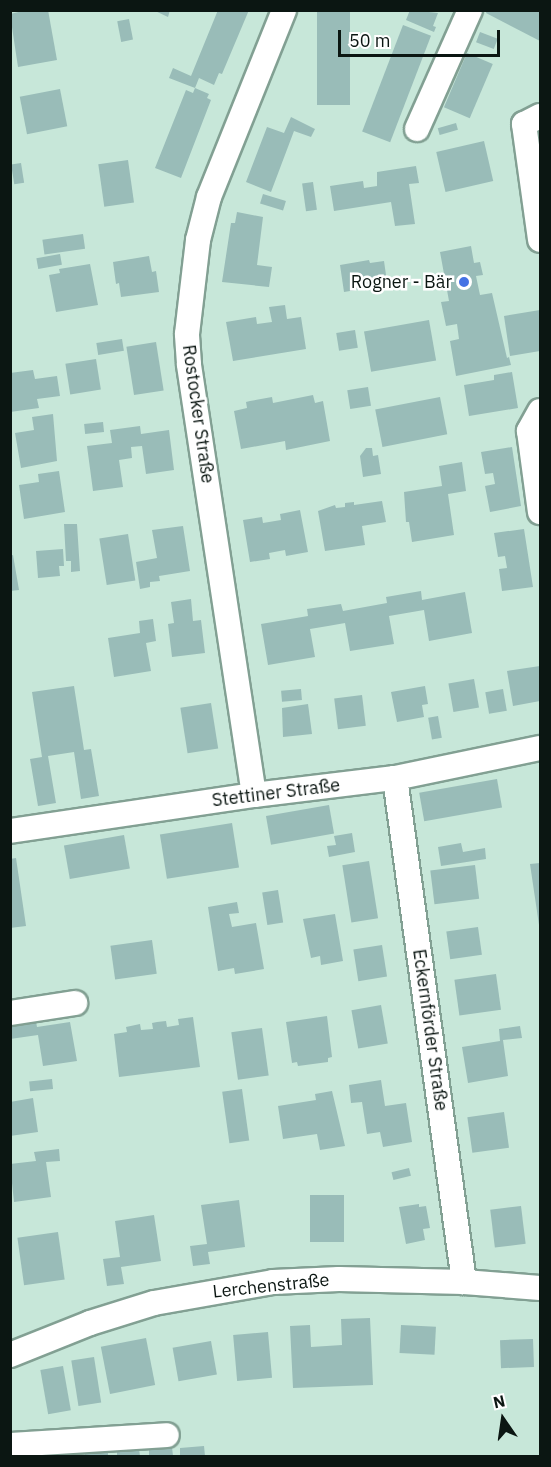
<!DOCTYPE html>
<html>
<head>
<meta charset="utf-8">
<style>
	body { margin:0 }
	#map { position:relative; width:551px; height:1467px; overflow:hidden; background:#c7e7d9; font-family:"IBM Plex Sans",sans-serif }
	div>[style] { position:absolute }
	.building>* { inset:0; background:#99bcb8; transform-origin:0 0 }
	.roads { filter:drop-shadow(2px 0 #82a093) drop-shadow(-2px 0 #82a093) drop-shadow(0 2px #82a093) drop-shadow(0 -2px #82a093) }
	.minor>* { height:24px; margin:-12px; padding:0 12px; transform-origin:12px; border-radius:12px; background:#fff }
	.dots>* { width:16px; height:16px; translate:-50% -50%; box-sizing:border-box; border:3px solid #fff; border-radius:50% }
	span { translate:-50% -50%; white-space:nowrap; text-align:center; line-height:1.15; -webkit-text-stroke:5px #fff; paint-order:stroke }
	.poi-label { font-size:18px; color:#0b1612 }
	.right { translate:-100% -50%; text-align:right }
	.street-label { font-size:18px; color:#0b1612 }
	.frame { position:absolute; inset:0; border:12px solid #0b1612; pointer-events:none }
	.north { position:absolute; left:473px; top:1389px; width:60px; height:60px; -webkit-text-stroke:4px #fff; paint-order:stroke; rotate:347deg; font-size:16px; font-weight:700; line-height:24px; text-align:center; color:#0b1612 }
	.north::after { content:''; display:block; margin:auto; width:21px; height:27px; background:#0b1612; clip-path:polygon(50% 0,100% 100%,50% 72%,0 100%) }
	.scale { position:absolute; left:338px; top:30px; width:162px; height:27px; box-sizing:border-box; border:3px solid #0b1612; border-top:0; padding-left:8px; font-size:18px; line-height:21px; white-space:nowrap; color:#0b1612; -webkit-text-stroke:4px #fff; paint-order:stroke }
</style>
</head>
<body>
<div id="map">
	<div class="building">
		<div style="clip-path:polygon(27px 10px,48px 10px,57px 60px,18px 67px,10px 14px)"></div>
		<div style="clip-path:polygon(153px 10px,170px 10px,168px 17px)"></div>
		<div style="clip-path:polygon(218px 10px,249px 10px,222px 74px,219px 73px,214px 85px,199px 78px,195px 88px,169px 78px,173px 68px,191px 76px)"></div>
		<div style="left:317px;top:10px;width:33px;height:95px"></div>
		<div style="clip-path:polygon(410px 10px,438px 13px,433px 26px,436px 27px,434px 32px,406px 20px)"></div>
		<div style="clip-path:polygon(487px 10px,540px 10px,540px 41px,486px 13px)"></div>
		<div style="left:129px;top:19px;width:21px;height:12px;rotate:79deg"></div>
		<div style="left:403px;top:25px;width:30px;height:114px;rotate:21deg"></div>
		<div style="left:480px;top:32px;width:19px;height:11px;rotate:21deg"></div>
		<div style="left:467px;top:53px;width:28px;height:59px;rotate:23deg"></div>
		<div style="clip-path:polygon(195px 88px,209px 94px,207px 98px,211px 100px,181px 178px,155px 168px,186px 90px,193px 93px)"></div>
		<div style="left:60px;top:89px;width:38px;height:41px;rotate:79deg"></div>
		<div style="clip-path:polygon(291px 117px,315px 129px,311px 137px,294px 131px,271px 192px,246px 182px,267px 127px,284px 133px)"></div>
		<div style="left:456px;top:123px;width:7px;height:19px;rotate:74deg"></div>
		<div style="left:484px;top:141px;width:41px;height:49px;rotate:77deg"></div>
		<div style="left:128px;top:160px;width:43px;height:30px;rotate:82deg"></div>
		<div style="left:21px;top:163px;width:20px;height:10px;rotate:81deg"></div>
		<div style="clip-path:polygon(416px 166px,419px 183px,409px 184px,415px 224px,395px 226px,391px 202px,334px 211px,330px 186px,363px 181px,364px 188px,377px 186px,377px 172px)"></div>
		<div style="left:313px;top:182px;width:28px;height:11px;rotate:82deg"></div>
		<div style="left:263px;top:194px;width:24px;height:10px;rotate:17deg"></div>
		<div style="clip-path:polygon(237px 212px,263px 217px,257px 265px,272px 267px,269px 287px,222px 282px,231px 223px,235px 223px)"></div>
		<div style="left:83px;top:234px;width:15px;height:41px;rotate:82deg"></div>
		<div style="clip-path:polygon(471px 246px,474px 263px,480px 262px,483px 275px,476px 276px,480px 295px,492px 293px,507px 358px,509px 357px,511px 365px,456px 376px,450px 341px,459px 339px,457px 324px,446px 326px,441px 302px,449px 301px,440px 252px)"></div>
		<div style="left:60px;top:254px;width:11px;height:24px;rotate:80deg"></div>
		<div style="clip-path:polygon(149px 256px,152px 272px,156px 271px,159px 292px,121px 297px,119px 283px,116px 284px,113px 262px)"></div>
		<div style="clip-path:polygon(369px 260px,370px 263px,384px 261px,388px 289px,374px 291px,374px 287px,344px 292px,340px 265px)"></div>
		<div style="clip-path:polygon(90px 264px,98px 305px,56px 312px,49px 275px,60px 273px,59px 269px)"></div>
		<div style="clip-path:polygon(285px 305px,287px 319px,301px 317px,306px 349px,233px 361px,226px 322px,256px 317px,257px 324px,272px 322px,269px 307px)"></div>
		<div style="clip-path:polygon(540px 310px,540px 351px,510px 356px,504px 316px)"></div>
		<div style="left:429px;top:320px;width:41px;height:66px;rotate:80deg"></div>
		<div style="left:355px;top:330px;width:18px;height:19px;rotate:81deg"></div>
		<div style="left:122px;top:339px;width:12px;height:26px;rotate:81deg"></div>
		<div style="left:156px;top:342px;width:49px;height:30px;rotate:81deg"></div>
		<div style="left:96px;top:359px;width:31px;height:31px;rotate:81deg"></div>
		<div style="clip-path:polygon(33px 370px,35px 379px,57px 376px,60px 396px,37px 399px,39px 408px,10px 412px,10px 373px)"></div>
		<div style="clip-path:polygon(512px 372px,518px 408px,469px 416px,464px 385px,494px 380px,494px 375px)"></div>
		<div style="left:368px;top:387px;width:19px;height:21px;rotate:81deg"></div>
		<div style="clip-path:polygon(313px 395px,315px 403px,323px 401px,330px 441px,286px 450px,285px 441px,241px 449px,234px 411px,247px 408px,246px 402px,250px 401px,272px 397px,273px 403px)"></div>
		<div style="left:440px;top:397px;width:38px;height:66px;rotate:79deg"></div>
		<div style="clip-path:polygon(53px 414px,57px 461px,21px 468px,15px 433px,34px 430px,32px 417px)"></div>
		<div style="left:103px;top:422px;width:10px;height:19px;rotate:84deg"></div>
		<div style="clip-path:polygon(140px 426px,141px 434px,169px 430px,174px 470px,146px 474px,142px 446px,131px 447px,132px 458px,119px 460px,123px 487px,93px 491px,87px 446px,112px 443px,110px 430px)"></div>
		<div style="clip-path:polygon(512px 447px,521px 506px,490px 512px,485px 486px,495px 484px,493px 473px,485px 474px,481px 452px)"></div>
		<div style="clip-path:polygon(366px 448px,372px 448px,373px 456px,378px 455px,381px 474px,363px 477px,360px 456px)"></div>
		<div style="clip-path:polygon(462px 462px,466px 491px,448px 494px,454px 535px,412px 542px,409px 522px,406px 522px,404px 492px,442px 486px,439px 466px)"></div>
		<div style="clip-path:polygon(59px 471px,65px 512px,24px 519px,19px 485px,39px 482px,38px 474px)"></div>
		<div style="clip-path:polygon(382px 501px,386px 522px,362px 526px,365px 545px,325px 551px,318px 511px,335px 505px,336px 508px,345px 507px,345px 503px,354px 502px,354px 505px)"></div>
		<div style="clip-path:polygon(300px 510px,308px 552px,286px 556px,285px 550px,269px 553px,270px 559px,250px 562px,243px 520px,262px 517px,263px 523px,281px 520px,280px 514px)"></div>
		<div style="clip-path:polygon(64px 524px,77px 524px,80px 571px,71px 572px,71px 561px,66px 561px)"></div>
		<div style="clip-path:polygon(183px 526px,190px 571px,159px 576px,160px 581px,150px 582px,150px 587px,140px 589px,136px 562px,157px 558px,152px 530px)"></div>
		<div style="clip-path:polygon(524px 529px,533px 587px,502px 591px,499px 569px,507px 568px,505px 556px,498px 557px,494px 533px)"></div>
		<div style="left:128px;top:534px;width:47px;height:29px;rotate:81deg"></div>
		<div style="clip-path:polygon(63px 549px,64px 566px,59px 566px,60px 576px,38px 578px,36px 551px)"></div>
		<div style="clip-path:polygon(13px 555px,19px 590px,10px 591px,10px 556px)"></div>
		<div style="clip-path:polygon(421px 591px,422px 600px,465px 592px,472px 633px,429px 641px,424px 610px,389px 616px,394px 644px,350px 651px,345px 623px,328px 626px,310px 629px,315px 657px,268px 665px,261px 624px,308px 616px,307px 609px,341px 604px,343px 611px,387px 603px,386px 597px)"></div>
		<div style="clip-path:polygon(191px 599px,193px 621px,201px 620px,205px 653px,172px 657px,168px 624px,174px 623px,171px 602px)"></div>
		<div style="clip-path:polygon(153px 619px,156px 641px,146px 643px,151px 671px,114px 677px,108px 638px,140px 633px,139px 621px)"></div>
		<div style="clip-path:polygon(540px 666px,540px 701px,513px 706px,507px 671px)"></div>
		<div style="left:474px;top:679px;width:29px;height:26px;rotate:80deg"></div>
		<div style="clip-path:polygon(74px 686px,84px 750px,91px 749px,99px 796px,81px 799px,74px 752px,48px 756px,56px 803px,38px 806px,30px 759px,42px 757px,32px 692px)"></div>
		<div style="clip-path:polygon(425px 686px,428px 704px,422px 705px,424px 717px,397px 722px,391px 692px)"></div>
		<div style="left:301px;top:689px;width:11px;height:20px;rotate:85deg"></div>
		<div style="left:503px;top:689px;width:22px;height:18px;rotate:80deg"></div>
		<div style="left:362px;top:695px;width:31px;height:28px;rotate:83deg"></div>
		<div style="left:211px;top:703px;width:46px;height:31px;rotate:81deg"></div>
		<div style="clip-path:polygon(308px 704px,312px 734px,283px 737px,282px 708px)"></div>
		<div style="left:438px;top:716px;width:22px;height:10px;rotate:80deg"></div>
		<div style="left:497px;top:779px;width:29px;height:79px;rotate:80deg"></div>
		<div style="left:329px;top:805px;width:29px;height:64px;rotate:80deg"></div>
		<div style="left:232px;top:823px;width:45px;height:73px;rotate:81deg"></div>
		<div style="clip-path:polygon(352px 833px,355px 852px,329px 857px,327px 846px,336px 845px,334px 836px)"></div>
		<div style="left:124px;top:835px;width:34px;height:61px;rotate:80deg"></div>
		<div style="clip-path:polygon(461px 843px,463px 852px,485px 848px,486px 859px,441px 866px,438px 847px)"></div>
		<div style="clip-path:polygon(16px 858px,26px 926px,10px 928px,10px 859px)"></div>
		<div style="left:369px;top:861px;width:58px;height:27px;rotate:81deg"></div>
		<div style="clip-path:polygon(540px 863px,540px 925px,539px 925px,530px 864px)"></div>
		<div style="left:475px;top:865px;width:34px;height:45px;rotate:83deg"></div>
		<div style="left:278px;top:890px;width:33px;height:16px;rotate:81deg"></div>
		<div style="clip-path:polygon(237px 902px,239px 913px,229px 914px,232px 927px,256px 923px,264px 969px,235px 974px,234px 968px,218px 971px,208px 907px)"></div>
		<div style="clip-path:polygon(335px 914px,343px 961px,321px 965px,320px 956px,311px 958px,303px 919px)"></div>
		<div style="left:478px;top:927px;width:28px;height:32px;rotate:82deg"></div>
		<div style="left:152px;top:940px;width:34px;height:42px;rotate:82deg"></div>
		<div style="left:382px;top:945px;width:32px;height:29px;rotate:81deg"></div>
		<div style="left:496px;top:974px;width:36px;height:42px;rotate:82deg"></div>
		<div style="left:381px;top:1005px;width:39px;height:30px;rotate:80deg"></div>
		<div style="clip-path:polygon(35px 1016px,37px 1027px,70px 1022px,77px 1061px,43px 1066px,38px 1035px,10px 1039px,10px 1020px)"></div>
		<div style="clip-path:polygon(327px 1016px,332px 1057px,328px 1058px,328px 1062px,298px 1066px,297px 1062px,292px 1063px,286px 1022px)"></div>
		<div style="clip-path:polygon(193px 1017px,200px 1067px,119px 1077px,114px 1034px,127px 1032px,126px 1027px,140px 1024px,141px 1030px,153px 1029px,152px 1023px,157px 1022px,166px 1021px,167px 1027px,179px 1025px,178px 1019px)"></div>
		<div style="clip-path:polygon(520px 1026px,522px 1038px,503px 1040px,508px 1076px,468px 1083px,462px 1047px,500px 1041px,499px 1029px)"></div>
		<div style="left:262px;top:1028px;width:48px;height:31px;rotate:82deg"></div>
		<div style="left:52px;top:1079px;width:10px;height:23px;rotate:84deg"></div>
		<div style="clip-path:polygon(381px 1080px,385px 1106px,406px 1103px,412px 1142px,383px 1147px,380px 1132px,367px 1134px,362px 1102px,351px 1103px,349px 1085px)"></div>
		<div style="left:242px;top:1089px;width:52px;height:20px;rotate:82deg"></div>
		<div style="clip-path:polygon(332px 1091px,345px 1146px,320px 1150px,317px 1134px,283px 1139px,278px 1106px,316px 1100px,315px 1094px)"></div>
		<div style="clip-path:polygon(33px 1098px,38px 1132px,10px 1136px,10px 1102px)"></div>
		<div style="left:504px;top:1112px;width:36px;height:37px;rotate:82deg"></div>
		<div style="clip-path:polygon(59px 1149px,60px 1161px,46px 1162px,51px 1197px,14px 1202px,10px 1164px,36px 1161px,34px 1152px)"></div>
		<div style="left:409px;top:1168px;width:8px;height:18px;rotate:76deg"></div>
		<div style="left:310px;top:1195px;width:34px;height:47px"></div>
		<div style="clip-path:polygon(239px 1200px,245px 1247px,208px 1252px,210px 1264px,193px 1266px,190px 1246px,207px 1244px,201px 1205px)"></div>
		<div style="clip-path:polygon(419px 1204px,419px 1207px,426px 1206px,430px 1228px,423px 1229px,425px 1240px,406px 1244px,399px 1207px)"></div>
		<div style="left:521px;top:1206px;width:38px;height:31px;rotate:83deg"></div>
		<div style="clip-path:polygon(154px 1215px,161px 1261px,121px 1267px,124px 1284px,107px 1286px,103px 1259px,120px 1257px,115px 1221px)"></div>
		<div style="left:58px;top:1232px;width:48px;height:41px;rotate:82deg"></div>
		<div style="clip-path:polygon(370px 1318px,373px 1385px,293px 1388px,290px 1326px,310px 1325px,311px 1347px,342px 1345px,341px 1319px)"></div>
		<div style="left:401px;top:1325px;width:35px;height:28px;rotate:3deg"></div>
		<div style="left:268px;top:1332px;width:46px;height:35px;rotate:85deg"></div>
		<div style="left:146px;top:1338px;width:48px;height:46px;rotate:79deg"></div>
		<div style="left:533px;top:1339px;width:28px;height:33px;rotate:88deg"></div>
		<div style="left:211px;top:1341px;width:34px;height:39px;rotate:80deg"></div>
		<div style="left:94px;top:1357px;width:46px;height:23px;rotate:81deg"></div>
		<div style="left:63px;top:1366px;width:45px;height:23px;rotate:80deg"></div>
		<div style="clip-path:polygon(204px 1446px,205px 1456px,180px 1456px,180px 1448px)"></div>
		<div style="clip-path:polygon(172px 1447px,173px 1456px,149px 1456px,149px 1449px)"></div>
		<div style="clip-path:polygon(139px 1449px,140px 1456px,117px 1456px,117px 1451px)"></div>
		<div style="clip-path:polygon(108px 1451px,108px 1456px,85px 1456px,85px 1452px)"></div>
		<div style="clip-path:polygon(76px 1452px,76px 1456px,53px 1456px,53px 1454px)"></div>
	</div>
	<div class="roads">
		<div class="minor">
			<div style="left:540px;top:116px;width:18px;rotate:153deg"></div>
			<div style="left:524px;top:124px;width:117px;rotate:82.1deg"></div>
			<div style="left:417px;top:129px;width:130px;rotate:-66deg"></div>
			<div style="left:540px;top:411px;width:23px;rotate:119deg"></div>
			<div style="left:529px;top:431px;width:82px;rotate:82.3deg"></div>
			<div style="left:395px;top:778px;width:509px;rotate:82.2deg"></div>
			<div style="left:254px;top:795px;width:436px;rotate:-98.6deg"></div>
			<div style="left:189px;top:364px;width:30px;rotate:-94deg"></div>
			<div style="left:187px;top:334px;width:95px;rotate:-83.3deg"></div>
			<div style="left:198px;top:240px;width:44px;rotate:-75.7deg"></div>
			<div style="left:209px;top:197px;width:201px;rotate:-68.1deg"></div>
			<div style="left:10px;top:831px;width:247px;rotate:-8.4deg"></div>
			<div style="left:254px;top:795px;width:142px;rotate:-6.9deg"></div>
			<div style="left:395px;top:778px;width:148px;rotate:-11.7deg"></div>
			<div style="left:10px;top:1013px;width:66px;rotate:-8.7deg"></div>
			<div style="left:10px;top:1355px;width:86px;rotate:-21.8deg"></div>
			<div style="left:90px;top:1323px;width:67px;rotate:-17.4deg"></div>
			<div style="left:154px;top:1303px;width:121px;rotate:-10deg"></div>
			<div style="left:273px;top:1282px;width:66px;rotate:-2.6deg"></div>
			<div style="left:339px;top:1279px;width:125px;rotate:1.4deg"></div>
			<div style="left:464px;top:1282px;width:76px;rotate:4.5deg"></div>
			<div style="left:10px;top:1445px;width:157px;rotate:-3.6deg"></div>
		</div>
	</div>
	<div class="dots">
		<div style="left:464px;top:282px;background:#4472e4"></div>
	</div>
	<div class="poi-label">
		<span class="right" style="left:452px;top:282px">Rogner - Bär</span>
	</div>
	<div class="street-label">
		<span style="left:198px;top:414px;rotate:82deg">Rostocker Straße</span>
		<span style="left:276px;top:793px;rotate:-7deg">Stettiner Straße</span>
		<span style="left:430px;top:1030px;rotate:82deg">Eckernförder Straße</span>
		<span style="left:271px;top:1286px;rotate:-6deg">Lerchenstraße</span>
	</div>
	<div class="frame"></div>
	<div class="north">N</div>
	<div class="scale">50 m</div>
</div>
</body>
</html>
